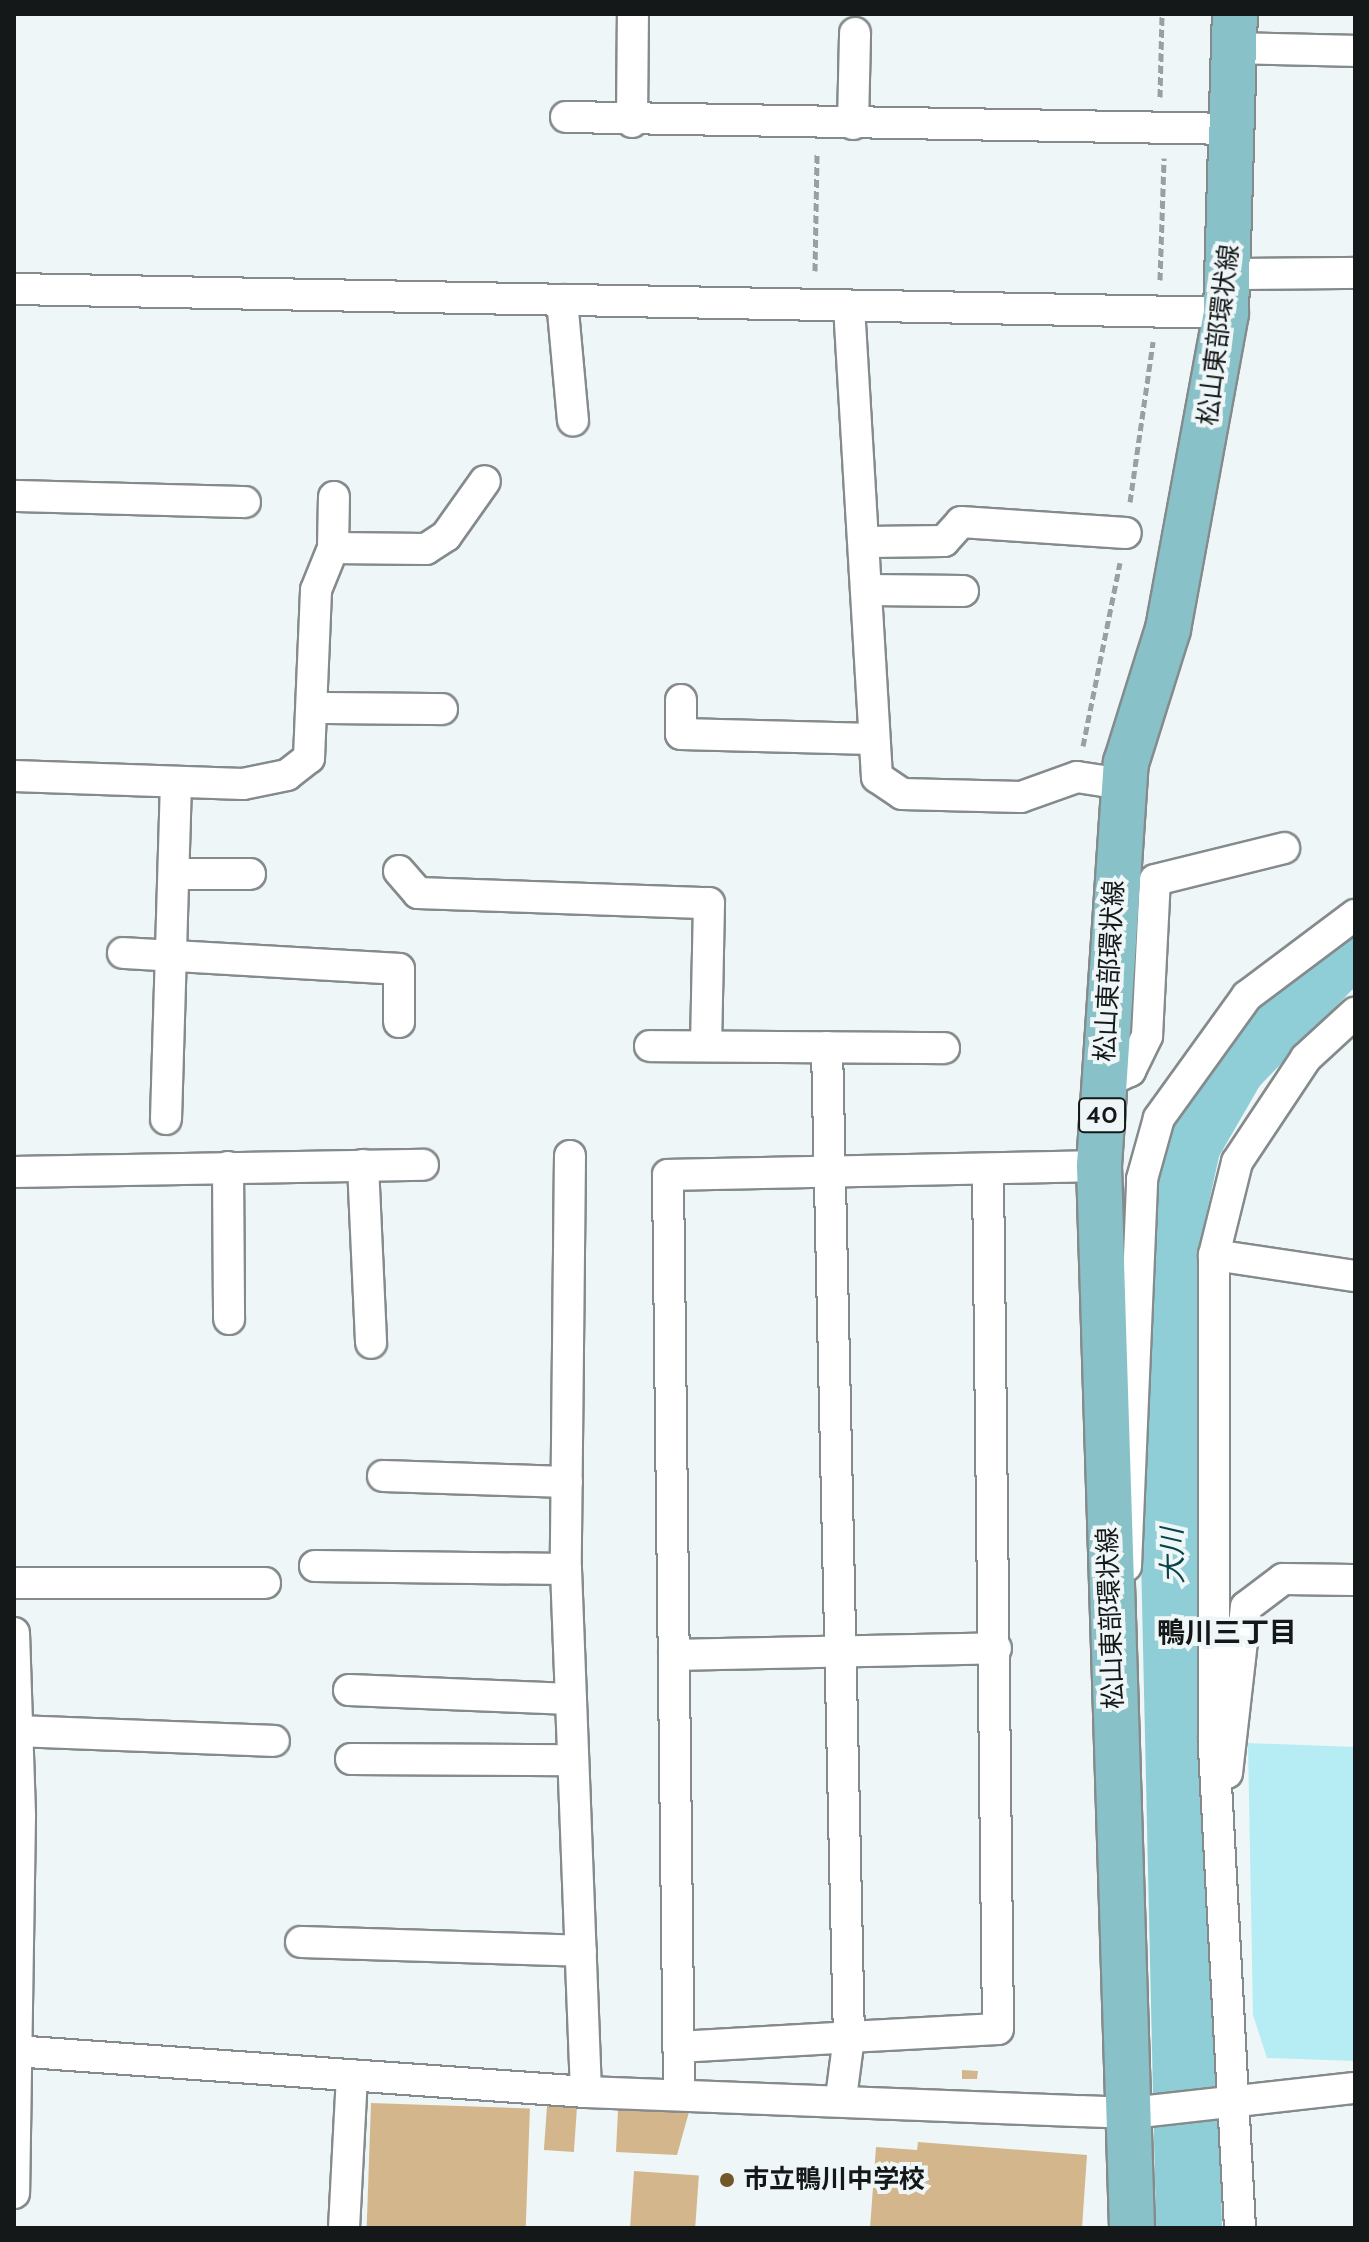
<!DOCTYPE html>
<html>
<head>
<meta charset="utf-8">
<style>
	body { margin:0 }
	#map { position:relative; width:1369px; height:2242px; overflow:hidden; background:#eff6f7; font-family:Cabin,"Noto Sans JP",sans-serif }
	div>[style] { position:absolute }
	.green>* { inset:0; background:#b6edf4 }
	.river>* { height:66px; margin:-33px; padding:0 33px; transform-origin:33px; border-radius:33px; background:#8fced6 }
	.building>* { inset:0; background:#d3b68c; transform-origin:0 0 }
	.path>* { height:5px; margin-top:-2.5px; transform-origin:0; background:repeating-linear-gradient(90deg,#9a9fa0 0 8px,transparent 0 12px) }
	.roads { filter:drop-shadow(2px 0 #858b8c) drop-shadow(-2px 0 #858b8c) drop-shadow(0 2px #858b8c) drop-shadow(0 -2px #858b8c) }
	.street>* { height:30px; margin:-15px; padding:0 15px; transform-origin:15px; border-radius:15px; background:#fff }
	.primary>* { height:44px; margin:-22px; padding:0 22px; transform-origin:22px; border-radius:22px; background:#88c2c8 }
	.dots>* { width:22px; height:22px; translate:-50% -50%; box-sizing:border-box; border:4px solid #eff6f7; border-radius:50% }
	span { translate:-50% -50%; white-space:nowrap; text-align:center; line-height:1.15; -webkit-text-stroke:8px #eff6f7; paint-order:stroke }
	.shield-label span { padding:2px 6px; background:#eff6f7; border:2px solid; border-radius:6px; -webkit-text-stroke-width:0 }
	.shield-label { font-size:24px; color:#151818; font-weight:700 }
	.street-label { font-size:26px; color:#151818 }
	.poi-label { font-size:26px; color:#151818; font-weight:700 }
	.left { translate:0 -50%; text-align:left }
	.water-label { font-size:28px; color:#074349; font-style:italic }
	.neighbourhood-label { font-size:28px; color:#151818; font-weight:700 }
	.frame { position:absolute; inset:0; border:16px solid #151818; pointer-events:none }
</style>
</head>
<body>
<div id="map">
	<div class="green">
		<div style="clip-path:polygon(1248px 1743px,1355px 1747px,1355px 2061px,1267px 2058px,1253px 2015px)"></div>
	</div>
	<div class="river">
		<div style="left:1189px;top:2228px;width:988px;rotate:-91.28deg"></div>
		<div style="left:1167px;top:1240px;width:98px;rotate:-77.7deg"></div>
		<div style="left:1188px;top:1144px;width:90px;rotate:-60deg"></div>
		<div style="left:1233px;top:1066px;width:144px;rotate:-46.1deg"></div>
		<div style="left:1333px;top:962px;width:24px;rotate:-24deg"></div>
	</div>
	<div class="building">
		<div style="clip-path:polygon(962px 2070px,978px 2071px,977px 2079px,962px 2079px)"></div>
		<div style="left:371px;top:2103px;width:159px;height:125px;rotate:2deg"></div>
		<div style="left:547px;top:2106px;width:30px;height:44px;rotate:4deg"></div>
		<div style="clip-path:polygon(618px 2110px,689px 2112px,677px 2155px,616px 2152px)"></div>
		<div style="clip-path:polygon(918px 2142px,1087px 2155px,1082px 2228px,870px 2228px,876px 2147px,917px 2150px)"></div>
		<div style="left:634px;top:2171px;width:65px;height:57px;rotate:4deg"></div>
	</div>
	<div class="path">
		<div style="left:1160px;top:97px;width:83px;rotate:-88.6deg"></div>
		<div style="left:815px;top:271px;width:118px;rotate:-89deg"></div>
		<div style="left:1160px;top:280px;width:122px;rotate:-88.1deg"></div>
		<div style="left:1130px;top:502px;width:162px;rotate:-81.8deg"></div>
		<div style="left:1083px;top:746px;width:187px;rotate:-78.6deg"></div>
	</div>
	<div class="roads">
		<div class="street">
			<div style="left:1235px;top:48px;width:120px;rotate:1.4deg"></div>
			<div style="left:566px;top:117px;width:668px;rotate:1.03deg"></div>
			<div style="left:632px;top:122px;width:108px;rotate:-89.5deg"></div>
			<div style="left:853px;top:124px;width:91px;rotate:-88.7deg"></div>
			<div style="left:1228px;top:274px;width:127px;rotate:-0.5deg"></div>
			<div style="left:14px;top:289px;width:1212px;rotate:1.13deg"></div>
			<div style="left:562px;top:300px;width:121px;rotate:84.8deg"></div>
			<div style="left:849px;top:306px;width:472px;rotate:86.6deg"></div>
			<div style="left:877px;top:777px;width:30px;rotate:34deg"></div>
			<div style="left:902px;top:794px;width:119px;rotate:1.4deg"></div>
			<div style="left:1021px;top:797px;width:59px;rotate:-19.7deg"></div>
			<div style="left:1077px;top:777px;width:47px;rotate:8.7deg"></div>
			<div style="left:14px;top:496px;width:231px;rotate:1.5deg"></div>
			<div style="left:868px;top:542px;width:76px;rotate:-0.8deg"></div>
			<div style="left:944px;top:541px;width:25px;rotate:-48deg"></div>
			<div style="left:961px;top:522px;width:165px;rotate:3.8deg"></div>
			<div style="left:333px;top:548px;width:93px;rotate:0.6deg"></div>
			<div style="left:426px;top:549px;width:24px;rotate:-33deg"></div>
			<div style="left:446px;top:536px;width:67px;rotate:-54.7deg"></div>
			<div style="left:870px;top:590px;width:93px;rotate:0.6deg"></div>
			<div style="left:681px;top:700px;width:34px;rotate:90deg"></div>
			<div style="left:681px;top:734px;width:192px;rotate:1.5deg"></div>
			<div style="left:316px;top:708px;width:126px;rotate:0.5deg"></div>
			<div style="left:14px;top:776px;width:229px;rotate:2deg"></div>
			<div style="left:243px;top:784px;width:45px;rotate:-11.6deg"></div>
			<div style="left:287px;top:775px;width:28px;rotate:-38deg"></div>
			<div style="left:309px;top:758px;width:168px;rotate:-87.6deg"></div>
			<div style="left:316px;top:590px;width:45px;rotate:-68deg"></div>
			<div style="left:333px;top:548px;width:51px;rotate:-88.9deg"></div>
			<div style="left:399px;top:871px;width:29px;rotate:49deg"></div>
			<div style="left:418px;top:893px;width:291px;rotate:2deg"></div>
			<div style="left:709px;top:903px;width:143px;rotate:91.2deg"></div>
			<div style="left:175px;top:874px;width:75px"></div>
			<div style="left:123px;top:953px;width:276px;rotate:3.3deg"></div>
			<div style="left:399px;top:969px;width:53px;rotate:90deg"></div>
			<div style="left:650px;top:1046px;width:294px;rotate:0.4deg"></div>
			<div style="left:827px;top:1047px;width:990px;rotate:88.73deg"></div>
			<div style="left:849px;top:2037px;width:149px;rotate:-3.1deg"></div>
			<div style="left:998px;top:2029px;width:859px;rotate:-90.67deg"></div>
			<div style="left:1104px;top:1083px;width:29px;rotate:-25deg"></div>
			<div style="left:1130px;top:1071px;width:39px;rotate:-64deg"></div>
			<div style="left:1147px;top:1036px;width:156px;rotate:-87.1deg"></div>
			<div style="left:1155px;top:880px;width:133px;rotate:-13.9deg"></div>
			<div style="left:166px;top:1119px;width:335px;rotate:-88.3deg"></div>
			<div style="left:570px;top:1156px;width:413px;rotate:90.6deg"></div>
			<div style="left:566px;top:1569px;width:523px;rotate:87.81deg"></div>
			<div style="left:363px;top:1165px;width:178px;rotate:87.4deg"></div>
			<div style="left:228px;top:1167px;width:152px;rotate:89.6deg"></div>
			<div style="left:14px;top:1172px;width:409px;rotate:-1deg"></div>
			<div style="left:1214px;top:1255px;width:143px;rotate:8.5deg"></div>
			<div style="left:383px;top:1476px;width:184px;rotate:1.9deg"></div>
			<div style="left:315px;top:1566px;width:251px;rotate:0.7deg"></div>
			<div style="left:1126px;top:1566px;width:387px;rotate:-87.6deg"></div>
			<div style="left:1142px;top:1179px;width:63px;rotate:-74.4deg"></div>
			<div style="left:1159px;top:1118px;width:150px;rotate:-54.2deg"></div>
			<div style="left:1247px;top:996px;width:135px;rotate:-36.9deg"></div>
			<div style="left:14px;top:1583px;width:251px"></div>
			<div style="left:14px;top:1633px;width:183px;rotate:88.1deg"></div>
			<div style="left:20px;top:1816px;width:377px;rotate:90.9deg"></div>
			<div style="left:674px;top:1655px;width:322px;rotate:-1.2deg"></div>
			<div style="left:349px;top:1690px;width:222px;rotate:2.3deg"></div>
			<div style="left:18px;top:1731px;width:256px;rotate:2.2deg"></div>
			<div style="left:351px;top:1759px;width:222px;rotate:0.3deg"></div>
			<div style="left:1227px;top:1773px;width:167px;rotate:-83.5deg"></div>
			<div style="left:1246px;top:1607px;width:46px;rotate:-37.1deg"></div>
			<div style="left:1283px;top:1579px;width:72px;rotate:0.8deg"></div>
			<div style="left:301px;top:1942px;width:280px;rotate:1.8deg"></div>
			<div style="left:678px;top:2047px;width:171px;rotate:-3.3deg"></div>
			<div style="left:849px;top:2037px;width:62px;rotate:97.5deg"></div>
			<div style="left:14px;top:2051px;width:573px;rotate:4.1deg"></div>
			<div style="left:586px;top:2092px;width:545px;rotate:2.21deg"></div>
			<div style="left:1131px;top:2113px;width:225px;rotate:-6.4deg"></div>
			<div style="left:679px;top:2091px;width:916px;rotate:-90.69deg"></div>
			<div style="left:668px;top:1175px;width:431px;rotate:-1.2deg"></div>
			<div style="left:344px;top:2228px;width:153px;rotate:-87deg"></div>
			<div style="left:1240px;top:2228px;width:486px;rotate:-93.1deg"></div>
			<div style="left:1214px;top:1743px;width:488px;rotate:-90deg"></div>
			<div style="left:1214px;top:1255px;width:96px;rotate:-76.1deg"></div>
			<div style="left:1237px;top:1162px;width:125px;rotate:-56.4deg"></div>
			<div style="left:1306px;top:1058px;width:67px;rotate:-42.6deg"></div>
		</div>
		<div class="primary">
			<div style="left:1132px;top:2228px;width:1063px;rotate:-91.78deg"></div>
			<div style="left:1099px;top:1166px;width:404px;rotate:-86.2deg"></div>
			<div style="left:1126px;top:763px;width:140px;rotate:-72.6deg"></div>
			<div style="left:1168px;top:629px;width:321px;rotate:-79.6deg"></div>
			<div style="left:1226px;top:313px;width:299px;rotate:-88.3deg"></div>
		</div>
	</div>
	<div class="dots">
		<div style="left:727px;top:2180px;background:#73572a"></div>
	</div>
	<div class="shield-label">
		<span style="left:1102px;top:1115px">40</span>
	</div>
	<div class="street-label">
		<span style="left:1219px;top:335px;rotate:-83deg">松山東部環状線</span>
		<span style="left:1110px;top:971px;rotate:-87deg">松山東部環状線</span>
		<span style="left:1111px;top:1618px;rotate:-92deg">松山東部環状線</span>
	</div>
	<div class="poi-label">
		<span class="left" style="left:743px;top:2180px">市立鴨川中学校</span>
	</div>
	<div class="water-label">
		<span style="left:1172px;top:1556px;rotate:-91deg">大川</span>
	</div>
	<div class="neighbourhood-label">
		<span style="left:1227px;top:1632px">鴨川三丁目</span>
	</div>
	<div class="frame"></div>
</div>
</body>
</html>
